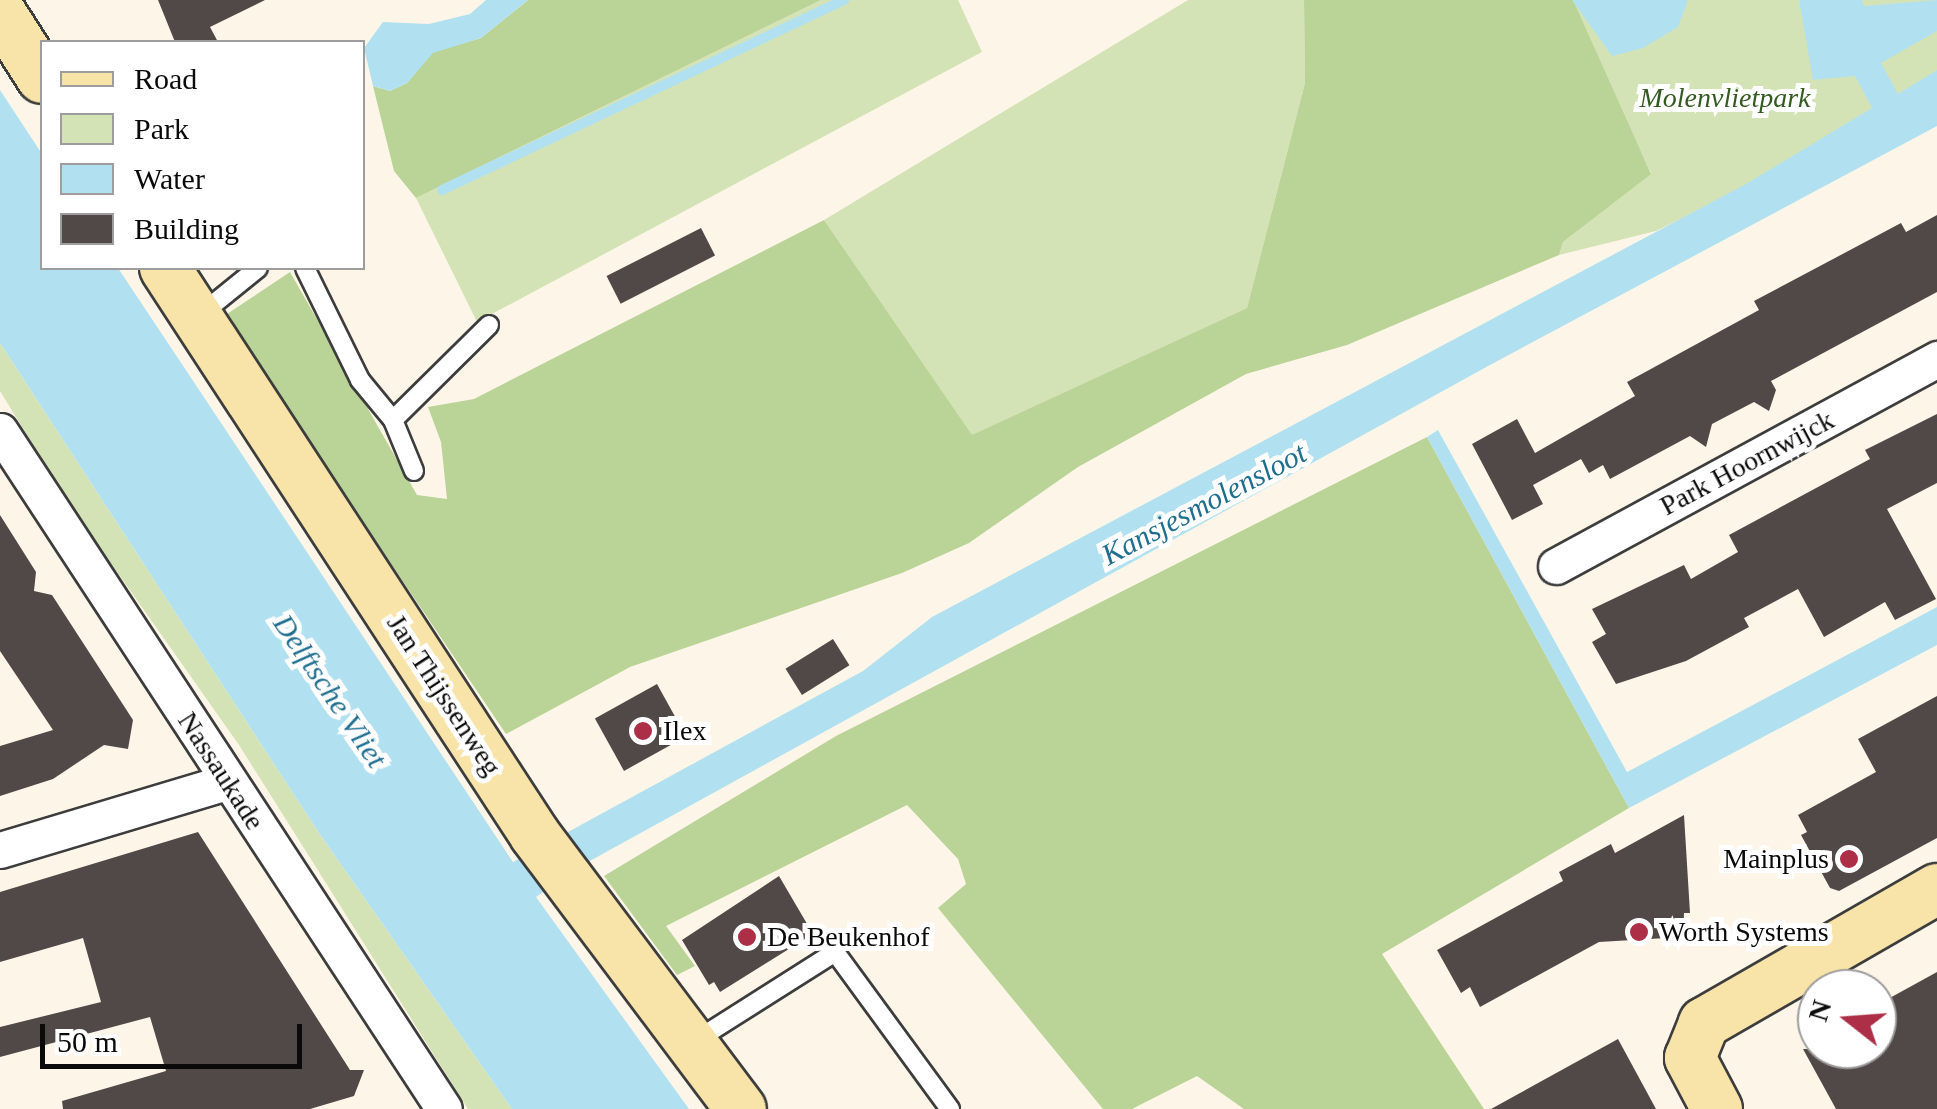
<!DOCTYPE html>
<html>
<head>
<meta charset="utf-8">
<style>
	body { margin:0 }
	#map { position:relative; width:1937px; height:1109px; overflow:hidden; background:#fdf6e8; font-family:Georgia,serif }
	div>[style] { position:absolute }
	.green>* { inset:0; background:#d4e3b6 }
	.forest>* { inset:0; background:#bad396 }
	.water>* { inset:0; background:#b1e1f0 }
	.stream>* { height:10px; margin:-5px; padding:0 5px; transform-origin:5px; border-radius:5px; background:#b1e1f0 }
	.building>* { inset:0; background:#514947; transform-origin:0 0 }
	.roads { filter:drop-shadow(2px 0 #3d3d3d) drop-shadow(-2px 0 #3d3d3d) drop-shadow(0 2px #3d3d3d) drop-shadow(0 -2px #3d3d3d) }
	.lane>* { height:18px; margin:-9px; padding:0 9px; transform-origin:9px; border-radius:9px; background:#fff }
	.street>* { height:35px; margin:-17.5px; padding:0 17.5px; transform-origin:17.5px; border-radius:17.5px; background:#fff }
	.secondary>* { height:50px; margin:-25px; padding:0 25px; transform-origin:25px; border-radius:25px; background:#f8e3a8 }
	.dots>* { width:28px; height:28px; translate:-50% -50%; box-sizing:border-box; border:5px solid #fff; border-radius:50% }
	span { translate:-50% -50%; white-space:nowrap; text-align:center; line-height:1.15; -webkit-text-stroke:10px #fff; paint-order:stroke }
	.park-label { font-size:28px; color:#355a21; font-style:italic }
	.street-label { font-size:28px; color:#0a0a0a }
	.poi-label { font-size:28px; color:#0a0a0a }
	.left { translate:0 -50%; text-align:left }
	.right { translate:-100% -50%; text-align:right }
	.water-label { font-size:30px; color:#1f6e8f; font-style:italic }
	.legend { position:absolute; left:40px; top:40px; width:325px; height:230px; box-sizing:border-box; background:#fff; border:2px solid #9d9d9d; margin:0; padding:12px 18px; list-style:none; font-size:30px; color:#0a0a0a }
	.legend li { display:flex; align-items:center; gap:20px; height:50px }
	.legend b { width:50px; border:2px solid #9d9d9d }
	.north { position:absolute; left:1797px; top:969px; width:100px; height:100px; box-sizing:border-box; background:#fff; border:2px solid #9d9d9d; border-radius:50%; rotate:287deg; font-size:28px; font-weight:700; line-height:40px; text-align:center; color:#0a0a0a }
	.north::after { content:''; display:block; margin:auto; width:35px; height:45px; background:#ac2f47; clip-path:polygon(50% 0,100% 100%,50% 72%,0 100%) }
	.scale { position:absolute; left:40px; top:1024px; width:262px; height:45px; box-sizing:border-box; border:5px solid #0a0a0a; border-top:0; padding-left:12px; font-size:30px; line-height:35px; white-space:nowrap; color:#0a0a0a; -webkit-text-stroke:8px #fff; paint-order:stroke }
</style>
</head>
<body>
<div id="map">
	<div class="green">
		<div style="clip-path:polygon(821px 0,958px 0,982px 52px,477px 322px,416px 198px)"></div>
		<div style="clip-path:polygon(1188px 0,1304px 0,1305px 83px,1247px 308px,971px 436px,824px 220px)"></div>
		<div style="clip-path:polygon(1568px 0,1937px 0,1937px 94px,1656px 231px,1559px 255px,1563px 242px,1651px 173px)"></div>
		<div style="clip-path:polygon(0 343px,319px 833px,512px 1109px,468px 1109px,239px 745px,72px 508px,0 391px)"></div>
	</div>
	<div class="forest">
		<div style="clip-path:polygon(528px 0,821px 0,416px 198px,394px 171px,373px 86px,390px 91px,407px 83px,433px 52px,481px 38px)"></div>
		<div style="clip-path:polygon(1304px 0,1573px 0,1651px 174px,1563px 242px,1559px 255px,1347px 345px,1246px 374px,1078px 467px,969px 543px,902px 573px,630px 667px,506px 734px,224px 316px,290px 272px,417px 495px,447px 499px,441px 442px,428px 407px,474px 399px,824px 220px,972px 435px,1247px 308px,1305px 83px)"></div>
		<div style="clip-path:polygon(1427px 437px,1629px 808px,1382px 954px,1484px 1109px,1244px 1109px,1197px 1076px,1132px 1109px,1103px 1109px,938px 908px,966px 884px,958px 859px,907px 805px,666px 926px,695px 966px,677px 975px,604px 876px,836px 736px)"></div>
	</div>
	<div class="water">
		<div style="clip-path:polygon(486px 0,528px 0,481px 38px,433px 53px,407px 83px,390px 91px,373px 86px,364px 48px,383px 22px,429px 24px,470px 14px)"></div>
		<div style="clip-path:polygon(1572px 0,1688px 0,1678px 27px,1643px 48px,1612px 56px)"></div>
		<div style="clip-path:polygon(1799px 0,1862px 0,1864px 6px,1937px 0,1937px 31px,1881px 63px,1898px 94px,1937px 70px,1937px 126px,1490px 365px,588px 862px,536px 897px,689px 1109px,512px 1109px,319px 833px,0 343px,0 90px,42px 154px,42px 268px,118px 268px,513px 862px,863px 671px,932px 617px,1746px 184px,1872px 108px,1855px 76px,1813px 80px)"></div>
		<div style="clip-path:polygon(1438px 430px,1627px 772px,1937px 607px,1937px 645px,1629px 808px,1427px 437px)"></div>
	</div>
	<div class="stream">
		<div style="left:442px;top:190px;width:445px;rotate:-25.3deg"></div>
	</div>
	<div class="building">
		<div style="clip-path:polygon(158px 0,265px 0,210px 27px,218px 42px,175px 42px)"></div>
		<div style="clip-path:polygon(1937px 215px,1937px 292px,1771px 381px,1776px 390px,1769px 411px,1754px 402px,1712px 424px,1706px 447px,1690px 436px,1610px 479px,1603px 465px,1589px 473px,1581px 459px,1533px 485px,1543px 504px,1512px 520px,1472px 444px,1517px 419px,1535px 453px,1635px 396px,1627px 382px,1759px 310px,1754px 301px,1901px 223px,1906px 232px)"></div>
		<div style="left:701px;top:228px;width:31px;height:106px;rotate:63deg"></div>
		<div style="clip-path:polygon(1937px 414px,1937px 483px,1887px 509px,1936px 599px,1895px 620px,1885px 602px,1824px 637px,1798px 589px,1744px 618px,1749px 627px,1686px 661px,1616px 684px,1592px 642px,1606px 634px,1592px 609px,1684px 565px,1691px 579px,1738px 552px,1729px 535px,1870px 459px,1865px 450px)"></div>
		<div style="clip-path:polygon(0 515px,36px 572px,34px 591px,52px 595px,133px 720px,128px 749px,104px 745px,53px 779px,0 796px,0 746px,53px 730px,0 651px)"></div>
		<div style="left:833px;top:639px;width:31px;height:56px;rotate:58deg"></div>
		<div style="left:657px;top:684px;width:60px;height:71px;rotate:61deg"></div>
		<div style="clip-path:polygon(1937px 696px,1937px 838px,1839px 891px,1830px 888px,1801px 835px,1807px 832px,1798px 815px,1876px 772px,1858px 739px)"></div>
		<div style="clip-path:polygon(1684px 815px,1690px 913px,1684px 913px,1683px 937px,1599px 942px,1480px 1007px,1470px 987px,1461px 993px,1437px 950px,1563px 881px,1559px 872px,1611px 844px,1615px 853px)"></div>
		<div style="clip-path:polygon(198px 832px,350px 1070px,364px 1070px,354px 1096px,310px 1109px,63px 1109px,62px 1101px,166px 1071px,150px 1017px,0 1057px,0 1027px,101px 1002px,83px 938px,0 962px,0 892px)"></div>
		<div style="clip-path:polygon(779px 876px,813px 934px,720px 992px,714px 982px,709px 985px,682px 940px)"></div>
		<div style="clip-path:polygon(1937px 972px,1937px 1109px,1836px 1109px,1803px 1049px,1877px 1049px,1877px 1005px)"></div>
		<div style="clip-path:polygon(1618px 1039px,1656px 1109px,1491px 1109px)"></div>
	</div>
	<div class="roads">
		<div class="lane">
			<div style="left:305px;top:268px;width:125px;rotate:63.8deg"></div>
			<div style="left:360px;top:380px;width:52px;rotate:50.5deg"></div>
			<div style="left:393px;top:420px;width:55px;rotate:67.6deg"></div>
			<div style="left:201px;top:314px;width:73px;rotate:-38.9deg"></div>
			<div style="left:393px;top:420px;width:135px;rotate:-44.7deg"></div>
			<div style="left:695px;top:1041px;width:166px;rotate:-32.4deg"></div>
			<div style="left:835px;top:952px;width:195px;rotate:53.8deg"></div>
		</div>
		<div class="street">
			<div style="left:0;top:431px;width:810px;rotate:56.78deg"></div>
			<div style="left:1556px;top:566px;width:434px;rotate:-28.5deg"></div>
			<div style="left:0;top:850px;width:237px;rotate:-16.7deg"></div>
		</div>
		<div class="secondary">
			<div style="left:0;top:12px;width:78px;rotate:57.5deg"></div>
			<div style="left:165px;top:268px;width:677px;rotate:56.87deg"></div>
			<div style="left:535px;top:835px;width:343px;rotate:53.1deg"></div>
			<div style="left:1717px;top:1109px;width:58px;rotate:-117.9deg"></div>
			<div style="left:1690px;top:1058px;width:38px;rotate:-68deg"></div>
			<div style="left:1704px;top:1023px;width:269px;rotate:-29.9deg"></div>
		</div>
	</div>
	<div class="dots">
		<div style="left:643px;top:731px;background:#ac2f47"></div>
		<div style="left:1849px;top:859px;background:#ac2f47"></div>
		<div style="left:1639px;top:932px;background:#ac2f47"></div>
		<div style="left:747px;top:937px;background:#ac2f47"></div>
	</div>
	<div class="park-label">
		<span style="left:1725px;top:98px">Molenvlietpark</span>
	</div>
	<div class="street-label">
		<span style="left:1747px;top:463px;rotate:-28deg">Park Hoornwijck</span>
		<span style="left:444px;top:695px;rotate:57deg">Jan Thijssenweg</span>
		<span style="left:221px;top:771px;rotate:57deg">Nassaukade</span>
	</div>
	<div class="poi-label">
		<span class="left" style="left:663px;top:731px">Ilex</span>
		<span class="right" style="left:1829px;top:859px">Mainplus</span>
		<span class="left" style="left:1659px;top:932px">Worth Systems</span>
		<span class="left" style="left:767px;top:937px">De Beukenhof</span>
	</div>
	<div class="water-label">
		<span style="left:1204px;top:504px;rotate:-28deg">Kansjesmolensloot</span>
		<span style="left:330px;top:691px;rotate:56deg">Delftsche Vliet</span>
	</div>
	<ul class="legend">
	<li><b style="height:12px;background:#f8e3a8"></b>Road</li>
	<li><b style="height:28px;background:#d4e3b6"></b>Park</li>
	<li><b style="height:28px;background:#b1e1f0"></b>Water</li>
	<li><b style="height:28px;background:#514947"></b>Building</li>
	</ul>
	<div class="north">N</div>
	<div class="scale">50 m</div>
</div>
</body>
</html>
